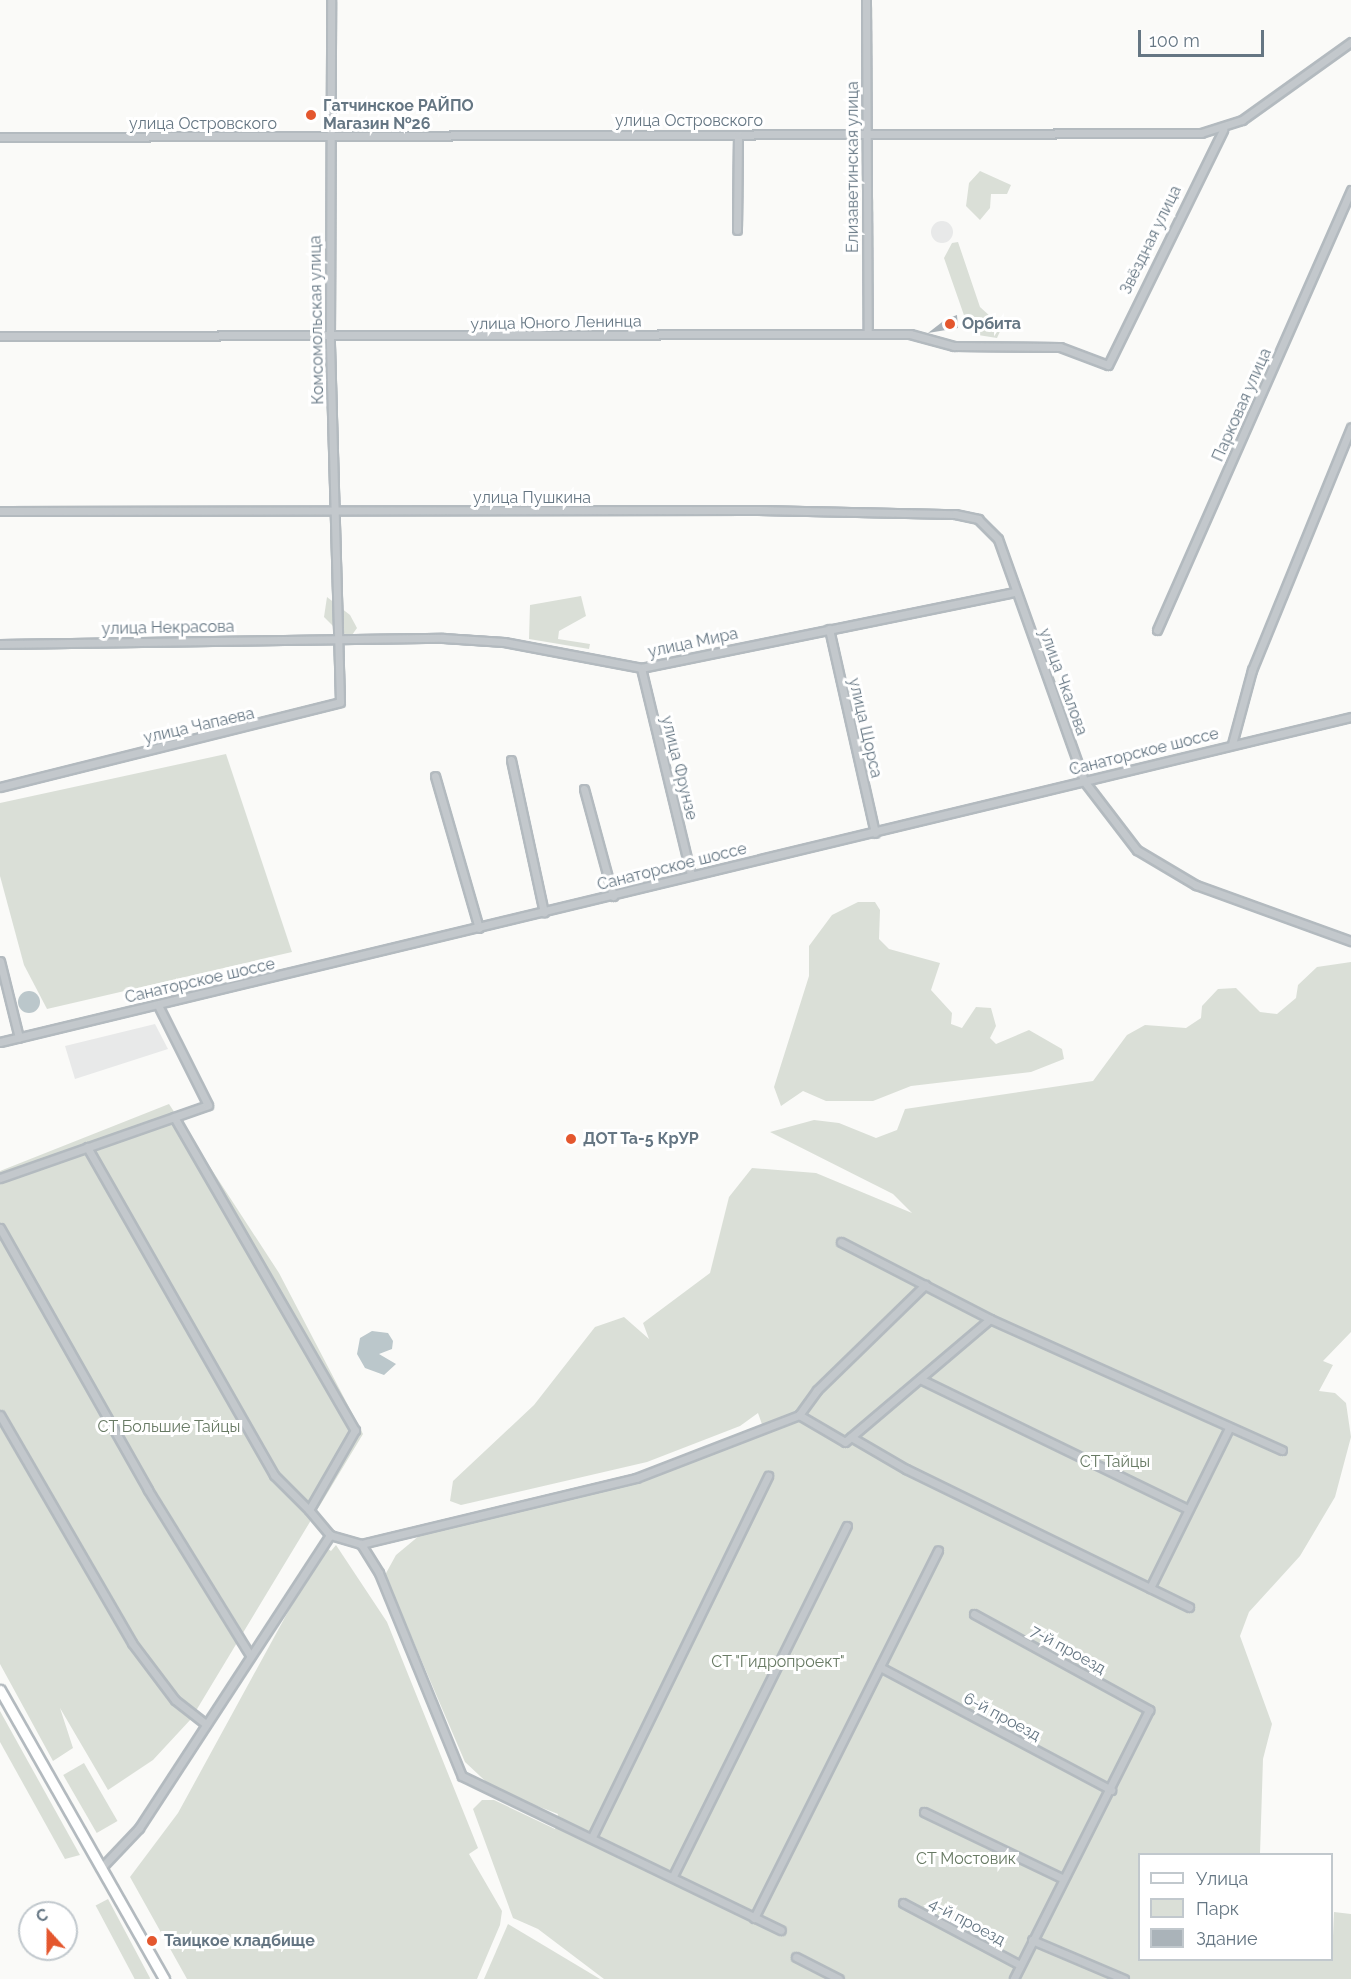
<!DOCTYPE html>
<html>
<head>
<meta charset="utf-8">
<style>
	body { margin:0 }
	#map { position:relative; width:1351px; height:1979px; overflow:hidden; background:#fafaf8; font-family:Raleway,sans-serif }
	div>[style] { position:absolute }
	.built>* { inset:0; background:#e8e9e9 }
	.round { border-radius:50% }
	.green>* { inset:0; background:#dadfd7; transform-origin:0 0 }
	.water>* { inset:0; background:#bbc7cb }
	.building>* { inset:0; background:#aab3b9 }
	.roads { filter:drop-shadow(2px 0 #b3babf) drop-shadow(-2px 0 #b3babf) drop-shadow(0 2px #b3babf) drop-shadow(0 -2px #b3babf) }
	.street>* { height:7px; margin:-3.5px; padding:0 3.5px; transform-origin:3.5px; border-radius:3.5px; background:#c3c8cc }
	.secondary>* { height:9px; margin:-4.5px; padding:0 4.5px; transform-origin:4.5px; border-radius:4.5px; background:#fff }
	.dots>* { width:16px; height:16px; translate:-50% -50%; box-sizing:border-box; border:3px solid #fff; border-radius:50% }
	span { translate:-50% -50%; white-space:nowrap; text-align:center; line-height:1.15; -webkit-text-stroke:6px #fff; paint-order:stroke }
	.poi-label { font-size:16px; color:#657683; font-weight:700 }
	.left { translate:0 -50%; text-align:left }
	.street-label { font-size:16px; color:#657683 }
	.park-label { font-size:16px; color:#687a64 }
	.legend { position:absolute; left:1138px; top:1853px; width:195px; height:108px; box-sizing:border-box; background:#fff; border:2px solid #c1c8cd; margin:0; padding:8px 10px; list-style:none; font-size:18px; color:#657683 }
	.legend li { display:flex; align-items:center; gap:12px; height:30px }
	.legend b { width:30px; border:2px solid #c1c8cd }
	.north { position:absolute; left:18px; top:1901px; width:60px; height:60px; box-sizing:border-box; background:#fff; border:2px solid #c1c8cd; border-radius:50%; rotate:339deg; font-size:16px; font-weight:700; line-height:24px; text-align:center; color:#657683 }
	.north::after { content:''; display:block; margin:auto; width:21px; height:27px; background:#e4572e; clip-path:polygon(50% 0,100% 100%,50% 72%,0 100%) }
	.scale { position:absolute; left:1138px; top:30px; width:126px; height:27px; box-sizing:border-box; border:3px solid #657683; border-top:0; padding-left:8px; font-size:18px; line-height:21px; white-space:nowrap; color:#657683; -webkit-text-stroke:4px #fff; paint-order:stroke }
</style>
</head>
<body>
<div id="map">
	<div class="built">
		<div class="round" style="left:931px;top:221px;width:22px;height:22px"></div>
		<div style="clip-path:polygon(155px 1024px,168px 1049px,75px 1079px,65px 1046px)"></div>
	</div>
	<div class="green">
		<div style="clip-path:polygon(980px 171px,1011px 185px,1007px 194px,991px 194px,990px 208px,980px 220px,966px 206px,969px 183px)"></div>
		<div style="clip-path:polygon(958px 242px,980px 307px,1002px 327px,997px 338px,978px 335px,966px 321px,944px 258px,952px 243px)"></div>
		<div style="clip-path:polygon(581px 596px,586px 616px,559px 631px,558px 639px,590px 644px,589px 649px,529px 639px,530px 605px)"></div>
		<div style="clip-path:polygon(327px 597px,350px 615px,357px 628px,352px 635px,340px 633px,324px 617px)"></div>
		<div style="clip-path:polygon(226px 754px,292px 952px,47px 1009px,24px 965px,0 876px,0 803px)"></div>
		<div style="clip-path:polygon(858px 902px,875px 902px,880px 910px,879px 939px,889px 949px,940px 963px,931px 990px,952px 1013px,951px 1024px,962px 1028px,976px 1007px,991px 1008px,996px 1026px,990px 1038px,996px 1044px,1029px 1030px,1062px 1049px,1064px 1059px,1031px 1072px,911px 1086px,873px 1101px,826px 1101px,803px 1091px,781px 1106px,774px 1087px,809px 976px,809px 946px,832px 915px)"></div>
		<div style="clip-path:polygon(1351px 962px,1351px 1332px,1323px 1361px,1333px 1365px,1319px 1391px,1335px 1393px,1346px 1403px,1351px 1437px,1335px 1497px,1300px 1556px,1249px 1612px,1240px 1636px,1272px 1724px,1263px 1759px,1260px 1854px,1140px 1854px,1140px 1960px,1332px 1960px,1334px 1912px,1351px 1914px,1351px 1979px,604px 1979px,538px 1929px,513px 1918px,473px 1809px,482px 1800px,494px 1800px,555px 1829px,558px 1814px,495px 1790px,465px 1762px,385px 1575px,396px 1555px,420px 1535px,639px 1480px,764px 1430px,758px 1413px,740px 1426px,647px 1462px,461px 1505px,450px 1501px,453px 1481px,534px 1405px,595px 1327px,624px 1317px,649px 1339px,643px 1323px,710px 1273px,729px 1197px,752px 1168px,816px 1173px,912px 1213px,893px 1194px,770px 1132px,814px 1120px,839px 1123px,876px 1138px,897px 1130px,905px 1109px,1093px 1081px,1127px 1035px,1145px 1025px,1186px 1028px,1201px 1018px,1202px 1006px,1218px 989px,1236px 988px,1260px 1012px,1277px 1014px,1296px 998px,1298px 985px,1317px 967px)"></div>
		<div style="clip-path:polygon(169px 1104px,279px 1273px,363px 1434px,191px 1719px,153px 1760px,108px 1790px,60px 1708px,73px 1748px,53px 1761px,0 1664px,0 1171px)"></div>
		<div style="clip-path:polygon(336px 1545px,387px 1622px,478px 1848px,469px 1854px,502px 1911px,500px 1925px,477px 1979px,187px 1979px,130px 1877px,178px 1813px,324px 1546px,331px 1551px)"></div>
		<div style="clip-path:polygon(0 1711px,80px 1855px,65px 1859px,0 1742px)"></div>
		<div style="left:84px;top:1763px;width:67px;height:24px;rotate:60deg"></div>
		<div style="left:108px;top:1899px;width:90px;height:14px;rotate:62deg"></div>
		<div style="clip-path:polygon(508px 1924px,600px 1979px,484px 1979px)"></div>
	</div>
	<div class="water">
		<div class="round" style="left:18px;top:991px;width:22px;height:22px"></div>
		<div style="clip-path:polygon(372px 1331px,388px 1333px,393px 1341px,392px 1349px,379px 1354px,396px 1364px,384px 1375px,365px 1368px,357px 1354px,360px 1338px)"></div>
	</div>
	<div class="building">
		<div style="clip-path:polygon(957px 315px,958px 328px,928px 333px,946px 319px)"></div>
	</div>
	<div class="roads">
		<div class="street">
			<div style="left:866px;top:0;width:333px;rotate:89.7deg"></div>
			<div style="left:0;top:137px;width:1201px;rotate:-0.19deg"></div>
			<div style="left:1201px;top:133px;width:43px;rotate:-17.6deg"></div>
			<div style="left:1242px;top:120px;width:134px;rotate:-35.6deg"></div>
			<div style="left:737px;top:230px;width:95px;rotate:-89.4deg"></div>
			<div style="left:0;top:336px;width:910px;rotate:-0.13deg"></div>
			<div style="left:910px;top:334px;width:46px;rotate:15.3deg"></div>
			<div style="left:954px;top:346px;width:106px;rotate:0.5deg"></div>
			<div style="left:1060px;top:347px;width:51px;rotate:20.6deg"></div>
			<div style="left:1108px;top:365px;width:262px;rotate:-63.9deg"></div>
			<div style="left:0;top:511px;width:758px;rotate:-0.08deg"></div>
			<div style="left:758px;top:510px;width:197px;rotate:1.2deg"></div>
			<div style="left:955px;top:514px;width:24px;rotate:12deg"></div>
			<div style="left:978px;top:519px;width:28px;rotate:45deg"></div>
			<div style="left:998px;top:539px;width:257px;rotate:70.4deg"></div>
			<div style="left:1084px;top:781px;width:87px;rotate:52.5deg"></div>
			<div style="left:1137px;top:850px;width:69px;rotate:30.7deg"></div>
			<div style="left:1196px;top:885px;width:165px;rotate:19.9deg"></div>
			<div style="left:829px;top:629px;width:209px;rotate:77.3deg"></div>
			<div style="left:1157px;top:630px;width:481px;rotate:-66.2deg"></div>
			<div style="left:0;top:644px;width:443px;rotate:-0.8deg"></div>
			<div style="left:443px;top:638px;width:61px;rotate:3.8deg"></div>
			<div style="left:504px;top:642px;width:139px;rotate:10.7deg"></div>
			<div style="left:641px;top:668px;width:383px;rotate:-11.5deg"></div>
			<div style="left:641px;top:668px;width:212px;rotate:76.4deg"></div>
			<div style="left:1232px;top:744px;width:77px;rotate:-74.9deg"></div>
			<div style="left:1252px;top:670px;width:262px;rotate:-67.8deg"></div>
			<div style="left:511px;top:760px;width:156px;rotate:77.8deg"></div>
			<div style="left:435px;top:776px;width:158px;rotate:73.9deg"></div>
			<div style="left:0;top:787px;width:350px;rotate:-14deg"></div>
			<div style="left:340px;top:702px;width:364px;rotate:-91.6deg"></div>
			<div style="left:330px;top:338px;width:338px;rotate:-89.8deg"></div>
			<div style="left:584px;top:789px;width:111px;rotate:74.8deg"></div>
			<div style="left:0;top:961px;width:79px;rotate:76.1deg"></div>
			<div style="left:0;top:1042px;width:1390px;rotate:-13.53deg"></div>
			<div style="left:174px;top:1117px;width:362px;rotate:60deg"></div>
			<div style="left:355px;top:1430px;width:92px;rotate:119.9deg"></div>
			<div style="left:309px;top:1510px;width:33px;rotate:50deg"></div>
			<div style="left:330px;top:1535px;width:32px;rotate:16deg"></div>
			<div style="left:361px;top:1544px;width:34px;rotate:58deg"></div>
			<div style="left:379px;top:1573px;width:219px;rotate:67.8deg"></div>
			<div style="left:462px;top:1776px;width:354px;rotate:25.8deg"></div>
			<div style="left:87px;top:1147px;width:378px;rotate:60.3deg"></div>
			<div style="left:274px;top:1475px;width:49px;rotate:45deg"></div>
			<div style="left:0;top:1178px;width:220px;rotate:-19.3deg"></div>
			<div style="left:208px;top:1105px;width:112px;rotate:-116.6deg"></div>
			<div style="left:0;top:1228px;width:301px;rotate:60.5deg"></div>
			<div style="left:148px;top:1490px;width:194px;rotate:58.3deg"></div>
			<div style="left:841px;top:1242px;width:168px;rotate:27.3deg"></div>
			<div style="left:990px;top:1319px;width:320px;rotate:24.2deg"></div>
			<div style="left:920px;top:1379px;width:298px;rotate:25.9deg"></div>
			<div style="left:0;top:1415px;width:263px;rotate:59.9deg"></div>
			<div style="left:132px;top:1643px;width:71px;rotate:53deg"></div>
			<div style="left:175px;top:1700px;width:39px;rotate:38deg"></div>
			<div style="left:799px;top:1415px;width:53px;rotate:30.4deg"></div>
			<div style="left:845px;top:1442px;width:190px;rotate:-40.3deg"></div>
			<div style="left:851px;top:1437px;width:64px;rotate:30.2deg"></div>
			<div style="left:906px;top:1469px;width:315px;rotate:26deg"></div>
			<div style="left:361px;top:1544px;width:283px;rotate:-13.5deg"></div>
			<div style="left:636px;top:1478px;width:175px;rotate:-21.1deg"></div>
			<div style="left:799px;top:1415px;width:31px;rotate:-54deg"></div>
			<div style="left:817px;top:1390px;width:151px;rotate:-44.2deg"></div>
			<div style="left:1150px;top:1588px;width:178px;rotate:-63.7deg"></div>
			<div style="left:974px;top:1614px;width:200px;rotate:28.7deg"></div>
			<div style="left:1149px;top:1710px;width:301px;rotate:116.7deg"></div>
			<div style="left:880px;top:1667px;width:262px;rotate:28deg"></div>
			<div style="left:924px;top:1812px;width:153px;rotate:25.6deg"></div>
			<div style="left:592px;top:1837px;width:402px;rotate:-64deg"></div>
			<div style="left:101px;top:1868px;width:55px;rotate:-46.5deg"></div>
			<div style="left:139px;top:1828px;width:350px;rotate:-56.9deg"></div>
			<div style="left:673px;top:1876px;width:391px;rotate:-63.6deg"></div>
			<div style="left:903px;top:1903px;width:132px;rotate:27.9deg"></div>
			<div style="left:754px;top:1918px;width:411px;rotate:-63.4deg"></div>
			<div style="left:1032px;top:1940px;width:100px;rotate:23deg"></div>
			<div style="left:796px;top:1957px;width:48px;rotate:27.1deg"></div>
		</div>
		<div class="secondary">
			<div style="left:0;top:1690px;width:332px;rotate:60.4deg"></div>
		</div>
	</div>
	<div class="dots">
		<div style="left:311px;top:115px;background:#e4572e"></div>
		<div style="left:950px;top:324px;background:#e4572e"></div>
		<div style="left:571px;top:1139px;background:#e4572e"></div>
		<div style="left:152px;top:1941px;background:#e4572e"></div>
	</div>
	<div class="poi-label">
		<span class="left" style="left:323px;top:115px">Гатчинское РАЙПО<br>Магазин №26</span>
		<span class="left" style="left:962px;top:324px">Орбита</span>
		<span class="left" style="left:583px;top:1139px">ДОТ Та-5 КрУР</span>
		<span class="left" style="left:164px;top:1941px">Таицкое кладбище</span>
	</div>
	<div class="street-label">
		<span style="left:689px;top:121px">улица Островского</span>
		<span style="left:203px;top:124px">улица Островского</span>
		<span style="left:853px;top:167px;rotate:-90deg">Елизаветинская улица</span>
		<span style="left:1151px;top:240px;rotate:-64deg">Звёздная улица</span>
		<span style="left:317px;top:320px;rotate:-91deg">Комсомольская улица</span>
		<span style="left:556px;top:323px;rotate:-1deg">улица Юного Ленинца</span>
		<span style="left:1242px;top:405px;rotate:-66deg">Парковая улица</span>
		<span style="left:532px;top:498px">улица Пушкина</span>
		<span style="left:168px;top:628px;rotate:-1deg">улица Некрасова</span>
		<span style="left:693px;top:643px;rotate:-12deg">улица Мира</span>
		<span style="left:1063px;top:682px;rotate:70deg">улица Чкалова</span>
		<span style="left:199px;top:726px;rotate:-13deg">улица Чапаева</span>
		<span style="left:865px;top:728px;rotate:77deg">улица Щорса</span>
		<span style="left:1144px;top:752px;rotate:-14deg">Санаторское шоссе</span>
		<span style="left:679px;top:768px;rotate:76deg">улица Фрунзе</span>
		<span style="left:672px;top:867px;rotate:-14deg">Санаторское шоссе</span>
		<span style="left:200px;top:981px;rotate:-13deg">Санаторское шоссе</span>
		<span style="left:1068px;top:1650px;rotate:29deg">7-й проезд</span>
		<span style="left:1002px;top:1717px;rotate:28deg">6-й проезд</span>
		<span style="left:967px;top:1922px;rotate:28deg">4-й проезд</span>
	</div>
	<div class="park-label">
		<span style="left:169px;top:1427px">СТ Большие Тайцы</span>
		<span style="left:1115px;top:1462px">СТ Тайцы</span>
		<span style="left:778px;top:1662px">СТ "Гидропроект"</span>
		<span style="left:966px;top:1859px">СТ Мостовик</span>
	</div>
	<ul class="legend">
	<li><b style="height:8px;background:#fff"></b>Улица</li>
	<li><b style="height:16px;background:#dadfd7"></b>Парк</li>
	<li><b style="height:16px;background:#aab3b9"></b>Здание</li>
	</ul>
	<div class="north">С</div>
	<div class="scale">100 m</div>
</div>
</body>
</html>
